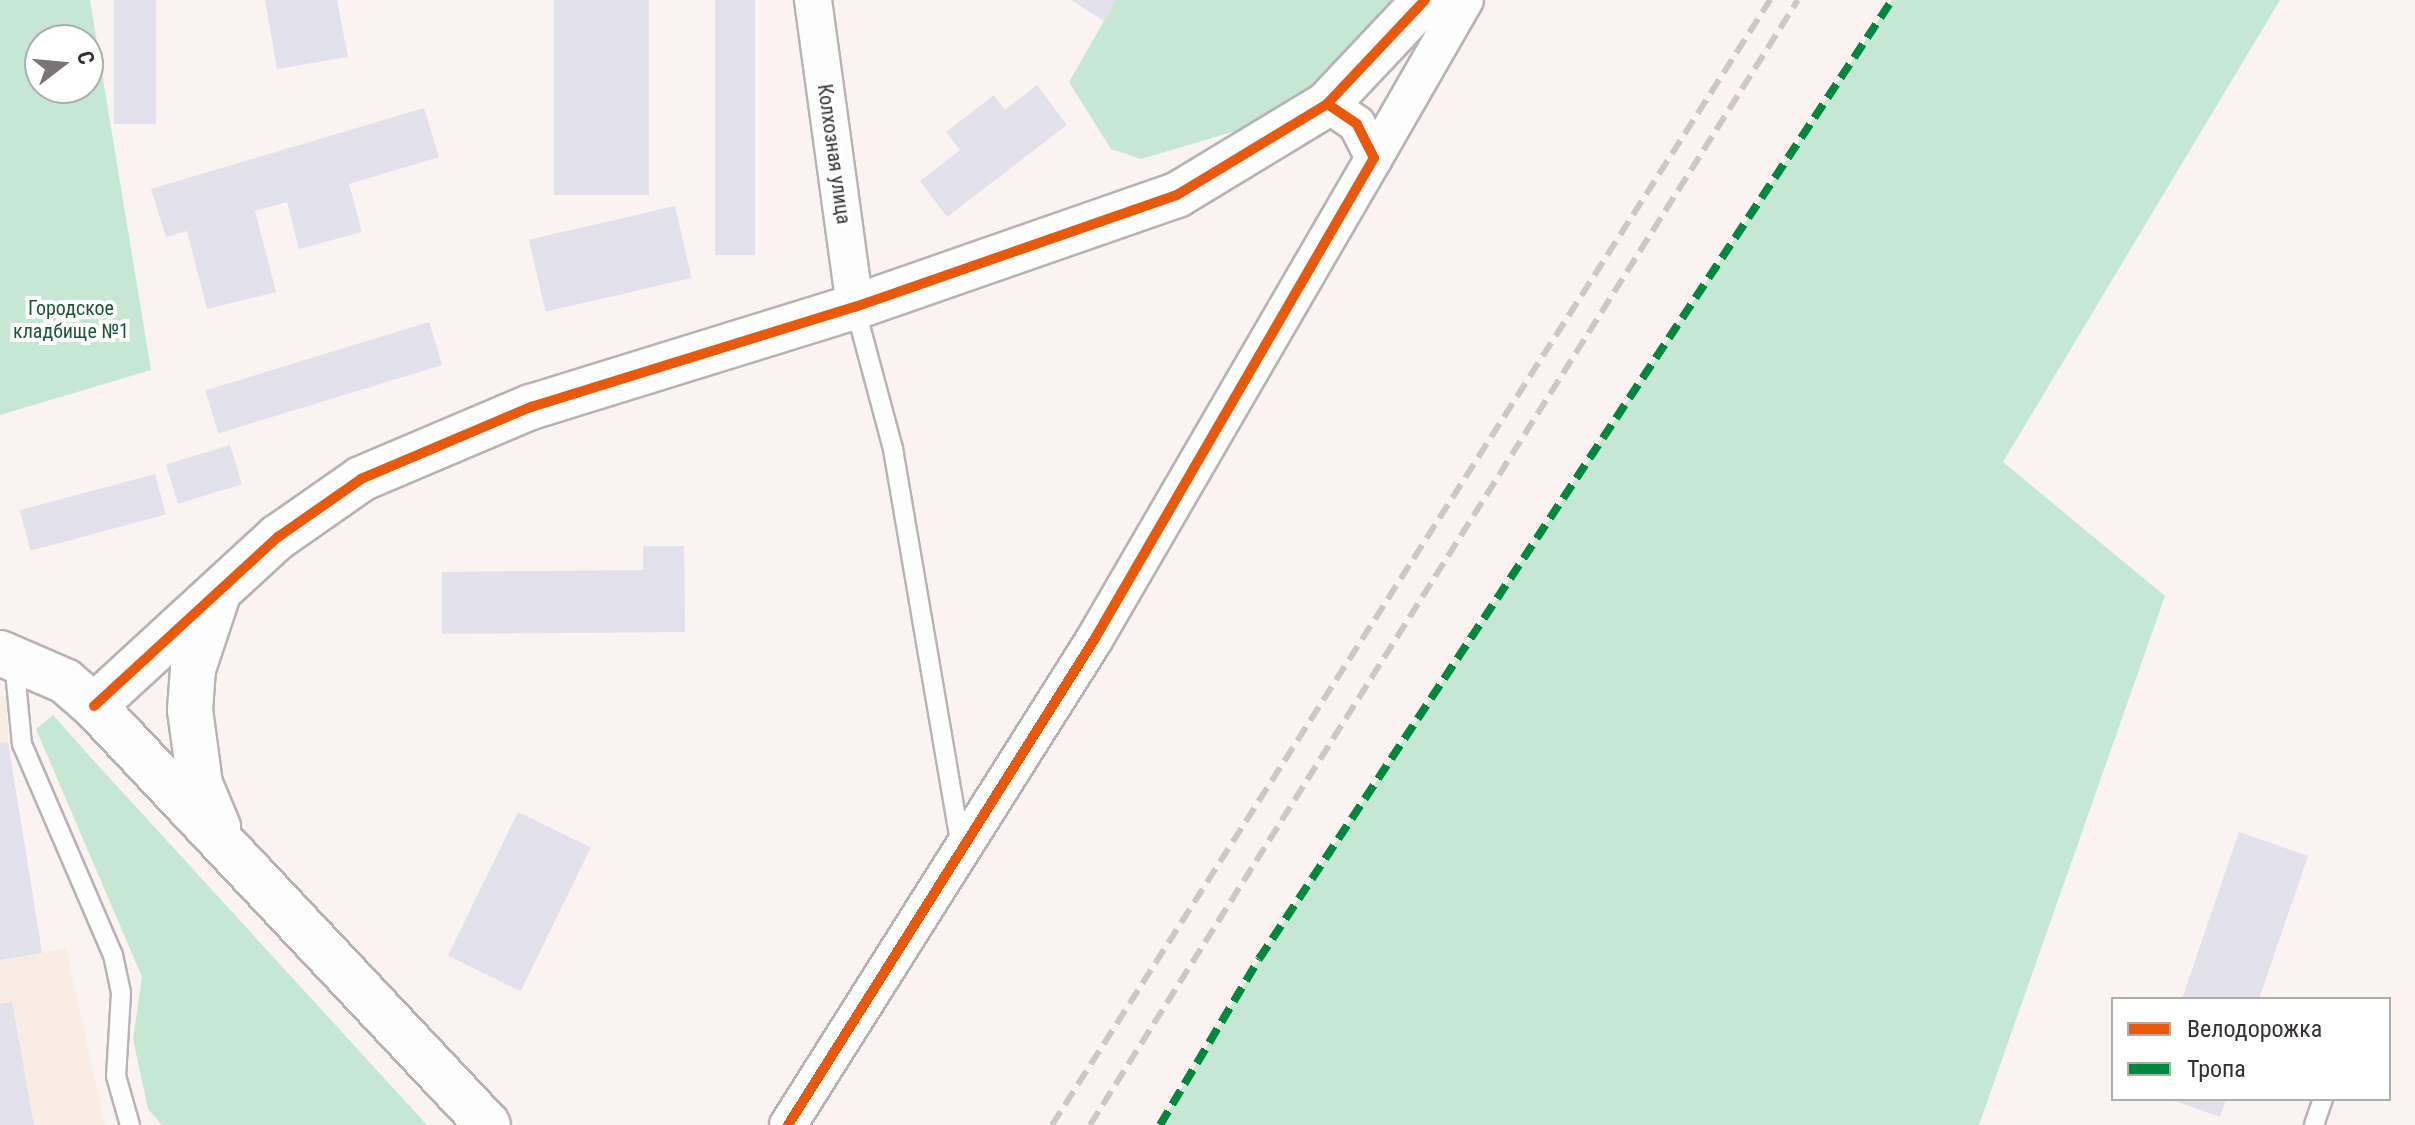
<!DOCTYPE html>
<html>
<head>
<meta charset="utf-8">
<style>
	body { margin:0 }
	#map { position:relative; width:2415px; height:1125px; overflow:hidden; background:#faf3f2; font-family:"Roboto Condensed",sans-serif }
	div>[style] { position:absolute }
	.commercial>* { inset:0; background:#f9ece3 }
	.green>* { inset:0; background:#c6e7d4 }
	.building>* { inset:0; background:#e3e1eb; transform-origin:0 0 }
	.roads { filter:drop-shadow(2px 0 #b8b3b2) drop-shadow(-2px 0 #b8b3b2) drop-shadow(0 2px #b8b3b2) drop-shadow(0 -2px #b8b3b2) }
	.lane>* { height:18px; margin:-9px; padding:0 9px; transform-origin:9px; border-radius:9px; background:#fefdfd }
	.street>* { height:36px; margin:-18px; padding:0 18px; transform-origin:18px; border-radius:18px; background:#fefdfd }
	.secondary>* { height:44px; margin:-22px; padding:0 22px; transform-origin:22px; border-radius:22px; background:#fefdfd }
	.rail>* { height:6px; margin-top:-3px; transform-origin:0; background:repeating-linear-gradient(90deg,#cac8c8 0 16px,transparent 0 24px) }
	.quiet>* { height:8px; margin-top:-4px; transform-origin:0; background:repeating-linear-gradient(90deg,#00873e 0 16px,transparent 0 24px) }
	.cycleway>* { height:10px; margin:-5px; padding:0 5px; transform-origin:5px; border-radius:5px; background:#e8590c }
	span { translate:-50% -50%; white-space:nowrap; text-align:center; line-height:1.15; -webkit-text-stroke:8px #fff; paint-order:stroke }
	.street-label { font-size:20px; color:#353130 }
	.park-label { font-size:20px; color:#1c553c }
	.legend { position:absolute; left:2111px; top:997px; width:280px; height:104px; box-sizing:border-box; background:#fff; border:2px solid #aeadac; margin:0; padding:10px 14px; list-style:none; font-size:24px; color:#353130 }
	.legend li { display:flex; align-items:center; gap:16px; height:40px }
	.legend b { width:40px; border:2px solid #aeadac }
	.north { position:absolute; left:24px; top:24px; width:80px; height:80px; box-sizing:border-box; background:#fff; border:2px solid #aeadac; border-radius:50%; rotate:74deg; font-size:22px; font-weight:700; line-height:32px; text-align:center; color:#353130 }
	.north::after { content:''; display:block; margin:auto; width:28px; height:36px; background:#7a7574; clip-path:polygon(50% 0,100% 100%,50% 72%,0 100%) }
</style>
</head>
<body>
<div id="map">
	<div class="commercial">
		<div style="clip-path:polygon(0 695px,7px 696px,8px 742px,42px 952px,66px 948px,105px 1125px,0 1125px)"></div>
	</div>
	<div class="green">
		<div style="clip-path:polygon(evenodd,0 0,90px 0,151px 370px,0 415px,0 0,88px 40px,88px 88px,40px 88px,40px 40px,88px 40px)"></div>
		<div style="clip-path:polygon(1116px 0,1425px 0,1327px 104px,1141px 159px,1111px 149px,1069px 82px)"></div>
		<div style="clip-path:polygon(1892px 0,2280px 0,2003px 462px,2165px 596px,1979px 1125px,1160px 1125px,1259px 959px)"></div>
		<div style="clip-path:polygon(53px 715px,94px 761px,427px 1125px,162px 1125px,148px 1109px,133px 1039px,142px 977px,36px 729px)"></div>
	</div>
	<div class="building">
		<div style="left:114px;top:0;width:42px;height:124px"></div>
		<div style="clip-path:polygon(265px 0,337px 0,348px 57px,277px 69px)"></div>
		<div style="left:554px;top:0;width:95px;height:195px"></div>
		<div style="left:715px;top:0;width:40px;height:255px"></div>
		<div style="clip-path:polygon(1071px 0,1116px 0,1104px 21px)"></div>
		<div style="clip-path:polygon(1037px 85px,1067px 125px,947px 217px,920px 181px,960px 150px,946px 132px,994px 95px,1005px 110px)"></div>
		<div style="clip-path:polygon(424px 108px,439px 157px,349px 184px,362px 232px,299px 249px,287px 202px,255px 211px,276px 292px,207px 309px,187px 231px,166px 237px,151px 189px)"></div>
		<div style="left:675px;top:206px;width:74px;height:150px;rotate:77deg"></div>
		<div style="left:429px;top:322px;width:45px;height:234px;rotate:73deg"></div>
		<div style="left:230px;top:445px;width:41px;height:67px;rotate:73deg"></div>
		<div style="left:155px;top:474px;width:42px;height:140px;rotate:75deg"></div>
		<div style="clip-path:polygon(643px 546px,684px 546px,685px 632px,442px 634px,442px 572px,643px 570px)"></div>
		<div style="clip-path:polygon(8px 742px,42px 953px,0 960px,0 743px)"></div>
		<div style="left:518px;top:812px;width:81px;height:160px;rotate:26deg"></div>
		<div style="clip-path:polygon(2239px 832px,2308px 856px,2259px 999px,2182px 999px)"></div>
		<div style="clip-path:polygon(12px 1002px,34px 1125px,0 1125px,0 1004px)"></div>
		<div style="clip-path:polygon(2169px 1099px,2226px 1099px,2220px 1117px)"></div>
	</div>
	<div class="roads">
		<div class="lane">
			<div style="left:855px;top:307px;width:147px;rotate:75deg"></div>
			<div style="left:893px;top:449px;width:403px;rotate:80.3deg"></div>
			<div style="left:14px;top:660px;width:84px;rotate:84.6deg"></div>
			<div style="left:22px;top:744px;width:230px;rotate:66.7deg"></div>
			<div style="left:113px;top:955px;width:39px;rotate:78deg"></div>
			<div style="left:121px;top:993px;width:83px;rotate:93.4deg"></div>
			<div style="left:116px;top:1076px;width:51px;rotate:74.1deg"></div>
			<div style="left:2314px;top:1125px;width:28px;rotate:-71deg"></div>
		</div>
		<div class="street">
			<div style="left:813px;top:0;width:310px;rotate:82.2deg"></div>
			<div style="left:1374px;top:158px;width:182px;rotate:-60.1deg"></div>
			<div style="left:788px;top:1125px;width:573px;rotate:-57.75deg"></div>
			<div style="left:1094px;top:640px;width:557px;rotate:-59.85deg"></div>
			<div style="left:1374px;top:158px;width:38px;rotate:-117deg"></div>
			<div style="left:1357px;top:124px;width:36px;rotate:-146deg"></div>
		</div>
		<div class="secondary">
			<div style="left:217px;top:597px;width:76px;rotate:108.4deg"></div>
			<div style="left:193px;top:669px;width:41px;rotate:94.2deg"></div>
			<div style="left:190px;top:710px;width:75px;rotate:82.3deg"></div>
			<div style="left:200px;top:784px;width:47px;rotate:67.3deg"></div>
			<div style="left:0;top:653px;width:71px;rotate:23.3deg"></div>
			<div style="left:65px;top:681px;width:38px;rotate:41deg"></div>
			<div style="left:94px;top:706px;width:575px;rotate:46.76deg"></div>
			<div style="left:94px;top:706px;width:250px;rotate:-42.6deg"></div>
			<div style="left:278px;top:537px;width:101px;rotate:-34.9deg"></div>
			<div style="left:361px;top:479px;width:185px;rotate:-23deg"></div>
			<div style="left:531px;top:407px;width:339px;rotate:-17.2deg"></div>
			<div style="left:855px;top:307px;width:341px;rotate:-19.2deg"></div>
			<div style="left:1177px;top:195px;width:175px;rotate:-31.2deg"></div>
			<div style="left:1327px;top:104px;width:143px;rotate:-46.7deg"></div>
		</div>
	</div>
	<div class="rail">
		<div style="left:1052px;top:1125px;width:1335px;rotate:-57.45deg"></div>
		<div style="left:1090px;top:1125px;width:1329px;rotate:-57.82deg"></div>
	</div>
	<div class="quiet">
		<div style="left:1160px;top:1125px;width:193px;rotate:-59.2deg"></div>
		<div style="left:1259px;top:959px;width:1149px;rotate:-56.57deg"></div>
	</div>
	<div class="cycleway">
		<div style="left:94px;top:706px;width:250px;rotate:-42.6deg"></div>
		<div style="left:278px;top:537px;width:101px;rotate:-34.9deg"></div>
		<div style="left:361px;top:479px;width:185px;rotate:-23deg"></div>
		<div style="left:531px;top:407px;width:339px;rotate:-17.2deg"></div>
		<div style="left:855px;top:307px;width:341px;rotate:-19.2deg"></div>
		<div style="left:1177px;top:195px;width:175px;rotate:-31.2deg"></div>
		<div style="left:1327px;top:104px;width:143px;rotate:-46.7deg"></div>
		<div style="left:788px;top:1125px;width:573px;rotate:-57.75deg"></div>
		<div style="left:1094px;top:640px;width:557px;rotate:-59.85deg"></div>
		<div style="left:1374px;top:158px;width:38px;rotate:-117deg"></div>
		<div style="left:1357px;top:124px;width:36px;rotate:-146deg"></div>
	</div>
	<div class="street-label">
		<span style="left:834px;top:154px;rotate:82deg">Колхозная улица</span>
	</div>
	<div class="park-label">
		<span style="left:71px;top:320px">Городское<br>кладбище №1</span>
	</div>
	<ul class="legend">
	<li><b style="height:10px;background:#e8590c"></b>Велодорожка</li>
	<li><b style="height:10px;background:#00873e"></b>Тропа</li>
	</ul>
	<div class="north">С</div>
</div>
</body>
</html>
